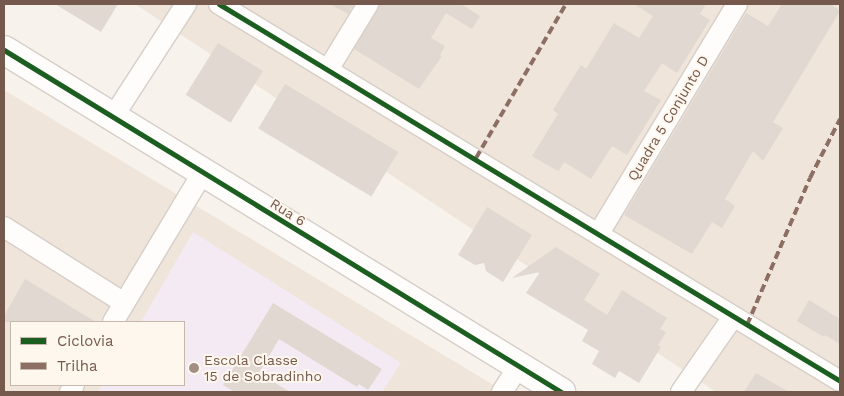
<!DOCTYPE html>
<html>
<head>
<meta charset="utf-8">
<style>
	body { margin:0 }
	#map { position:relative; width:844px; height:396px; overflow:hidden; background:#f7f2ec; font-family:"Work Sans",sans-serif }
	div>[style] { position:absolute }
	.residential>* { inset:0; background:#f0e5da }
	.education>* { inset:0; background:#f3eaf3 }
	.building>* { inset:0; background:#e1d8d1; transform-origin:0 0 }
	.roads { filter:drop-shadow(1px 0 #d6cec8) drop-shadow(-1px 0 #d6cec8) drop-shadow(0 1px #d6cec8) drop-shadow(0 -1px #d6cec8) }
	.street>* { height:20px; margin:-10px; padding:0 10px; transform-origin:10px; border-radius:10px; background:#fefdfc }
	.secondary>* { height:28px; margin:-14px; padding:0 14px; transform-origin:14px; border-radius:14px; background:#fefdfc }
	.quiet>* { height:4px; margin-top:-2px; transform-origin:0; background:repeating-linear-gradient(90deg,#8d6e63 0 8px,transparent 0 12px) }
	.cycleway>* { height:5px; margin:-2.5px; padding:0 2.5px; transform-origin:2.5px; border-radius:2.5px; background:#1b5e20 }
	.dots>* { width:14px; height:14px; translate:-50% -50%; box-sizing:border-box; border:2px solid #fef7ee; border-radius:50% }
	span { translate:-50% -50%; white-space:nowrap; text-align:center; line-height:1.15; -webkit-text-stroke:4px #fef7ee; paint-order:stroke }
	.street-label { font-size:14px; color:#75594c }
	.poi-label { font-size:14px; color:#75594c }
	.left { translate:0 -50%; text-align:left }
	.frame { position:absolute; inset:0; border:5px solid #75594c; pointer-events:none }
	.legend { position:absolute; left:10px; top:321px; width:175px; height:65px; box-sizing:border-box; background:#fef7ee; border:1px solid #c7b8ad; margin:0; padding:6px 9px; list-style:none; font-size:15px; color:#75594c }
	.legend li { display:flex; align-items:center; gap:10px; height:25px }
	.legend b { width:25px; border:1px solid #c7b8ad }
</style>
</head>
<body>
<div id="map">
	<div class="residential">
		<div style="clip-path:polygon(135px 4px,840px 4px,840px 392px,716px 392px)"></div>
		<div style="clip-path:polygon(evenodd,4px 90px,505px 392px,4px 392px,4px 90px,11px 322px,184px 322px,184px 385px,11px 385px,11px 322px)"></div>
	</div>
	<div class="education">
		<div style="clip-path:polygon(193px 232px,401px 363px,382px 392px,98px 392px,102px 385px,184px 385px,184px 322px,141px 322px)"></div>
	</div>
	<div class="building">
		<div style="clip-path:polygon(55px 4px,118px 4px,101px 32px)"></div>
		<div style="clip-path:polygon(330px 4px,354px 4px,348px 14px)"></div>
		<div style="clip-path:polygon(380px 4px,461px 4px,480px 16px,472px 29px,446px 13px,431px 38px,445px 46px,440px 55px,442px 56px,419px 89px,354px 49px)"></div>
		<div style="clip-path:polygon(634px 4px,706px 4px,700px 14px,710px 20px,677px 73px,662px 63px,644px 91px,661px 100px,627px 155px,612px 146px,591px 179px,564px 162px,559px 171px,554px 169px,532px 156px,558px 114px,553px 110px,581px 65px,586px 69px,614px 23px,639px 38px,653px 16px)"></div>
		<div style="clip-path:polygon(782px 4px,831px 4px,840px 11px,773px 122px,783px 128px,763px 161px,753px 151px,725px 199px,735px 206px,722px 228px,712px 222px,692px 254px,624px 215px,746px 13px,768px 26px)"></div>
		<div style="left:218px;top:43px;width:53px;height:61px;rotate:32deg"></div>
		<div style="left:285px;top:84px;width:132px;height:52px;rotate:31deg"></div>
		<div style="clip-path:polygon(487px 207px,532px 235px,503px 282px,486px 271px,484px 263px,475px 265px,458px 255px)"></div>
		<div style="clip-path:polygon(556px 247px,600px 274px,584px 300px,607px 315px,622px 290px,667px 318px,660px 329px,666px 332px,658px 345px,661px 347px,639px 383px,619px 371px,615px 378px,592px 364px,599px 351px,582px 341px,588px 330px,526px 293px,540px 272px,512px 278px)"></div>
		<div style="clip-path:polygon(25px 279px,96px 322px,4px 322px,4px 316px)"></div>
		<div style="clip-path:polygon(809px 300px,840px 319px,840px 344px,825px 335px,824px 337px,797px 321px)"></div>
		<div style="clip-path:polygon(273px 303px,382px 369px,368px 390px,359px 384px,357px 387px,279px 339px,259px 373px,290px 392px,235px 392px,223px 385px)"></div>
		<div style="clip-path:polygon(756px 373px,789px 392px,744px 392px)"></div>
	</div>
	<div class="roads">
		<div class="street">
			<div style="left:219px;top:4px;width:726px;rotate:31.26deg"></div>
			<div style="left:329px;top:68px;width:75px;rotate:-58.6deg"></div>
			<div style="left:113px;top:117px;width:135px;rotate:-57.1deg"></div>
			<div style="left:4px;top:227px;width:142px;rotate:32.3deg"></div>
			<div style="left:599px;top:233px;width:267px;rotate:-58.9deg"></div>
			<div style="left:113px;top:322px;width:175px;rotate:-59deg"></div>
			<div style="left:70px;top:392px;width:8px;rotate:-60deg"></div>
			<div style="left:502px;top:392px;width:31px;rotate:-57deg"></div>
			<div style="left:681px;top:392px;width:91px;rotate:-55.3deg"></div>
		</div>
		<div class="secondary">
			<div style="left:4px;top:50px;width:654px;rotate:31.55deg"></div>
		</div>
	</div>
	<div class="quiet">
		<div style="left:476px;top:158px;width:178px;rotate:-59.7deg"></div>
		<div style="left:747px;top:325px;width:160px;rotate:-66.8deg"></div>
		<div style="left:810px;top:178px;width:66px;rotate:-63deg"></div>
	</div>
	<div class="cycleway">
		<div style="left:219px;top:4px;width:726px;rotate:31.26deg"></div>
		<div style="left:4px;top:50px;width:654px;rotate:31.55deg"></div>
	</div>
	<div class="dots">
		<div style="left:194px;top:368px;background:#a28f84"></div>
	</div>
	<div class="street-label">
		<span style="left:668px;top:118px;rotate:-59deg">Quadra 5 Conjunto D</span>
		<span style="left:288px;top:212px;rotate:32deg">Rua 6</span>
	</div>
	<div class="poi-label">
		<span class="left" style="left:204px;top:368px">Escola Classe<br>15 de Sobradinho</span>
	</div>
	<div class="frame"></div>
	<ul class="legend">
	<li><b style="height:6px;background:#1b5e20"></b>Ciclovia</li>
	<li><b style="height:6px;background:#8d6e63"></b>Trilha</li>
	</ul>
</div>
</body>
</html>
